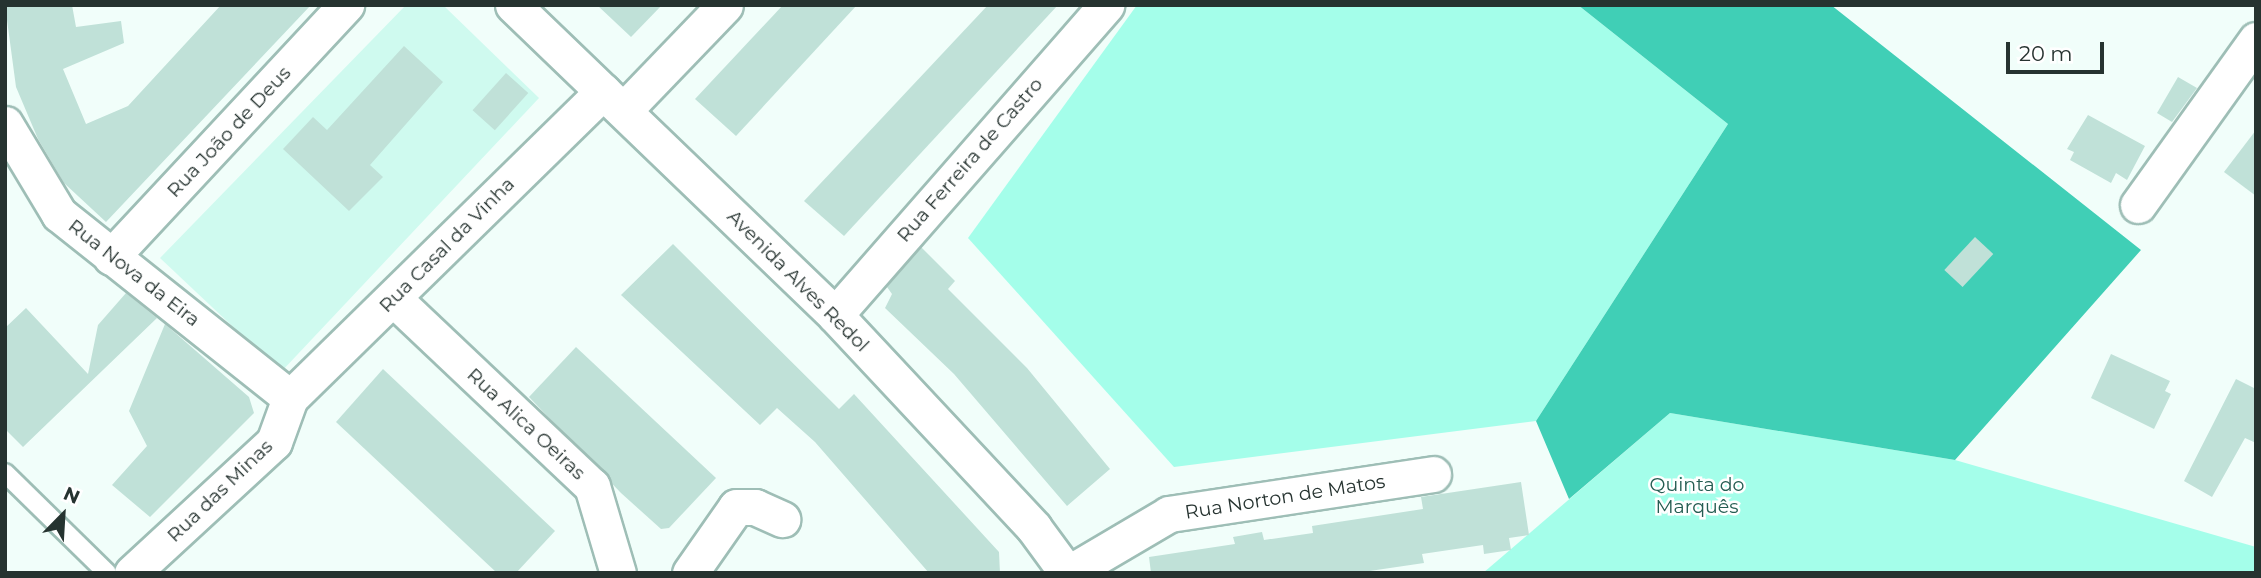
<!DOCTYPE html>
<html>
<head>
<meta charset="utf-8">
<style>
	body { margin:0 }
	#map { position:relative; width:2261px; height:578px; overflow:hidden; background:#f1fefa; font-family:Montserrat,sans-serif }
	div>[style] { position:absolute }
	.built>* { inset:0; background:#cffaef }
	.green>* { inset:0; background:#a4feea }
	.forest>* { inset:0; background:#40cfb6 }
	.building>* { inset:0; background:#c0e1d8; transform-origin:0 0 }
	.roads { filter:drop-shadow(2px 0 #9ebeb6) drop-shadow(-2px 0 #9ebeb6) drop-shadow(0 2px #9ebeb6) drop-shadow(0 -2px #9ebeb6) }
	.lane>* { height:18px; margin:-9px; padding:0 9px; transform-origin:9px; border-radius:9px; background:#fff }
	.street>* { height:35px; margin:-17.5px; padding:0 17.5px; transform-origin:17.5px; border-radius:17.5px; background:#fff }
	span { translate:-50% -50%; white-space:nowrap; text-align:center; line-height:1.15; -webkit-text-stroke:5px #fff; paint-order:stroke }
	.street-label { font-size:19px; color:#263330 }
	.park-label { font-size:19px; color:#245d52 }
	.frame { position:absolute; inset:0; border:7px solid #263330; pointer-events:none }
	.north { position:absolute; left:28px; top:480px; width:70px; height:70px; -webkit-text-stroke:5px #fff; paint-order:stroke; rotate:24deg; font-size:19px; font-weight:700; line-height:28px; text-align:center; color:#263330 }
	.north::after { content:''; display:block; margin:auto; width:24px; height:32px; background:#263330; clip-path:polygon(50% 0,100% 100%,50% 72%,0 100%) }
	.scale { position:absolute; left:2006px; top:42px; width:98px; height:32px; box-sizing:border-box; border:4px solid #263330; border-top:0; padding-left:9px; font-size:21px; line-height:24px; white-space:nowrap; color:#263330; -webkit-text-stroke:5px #fff; paint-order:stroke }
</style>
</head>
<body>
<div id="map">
	<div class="built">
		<div style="clip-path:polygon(406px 5px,443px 5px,539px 98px,281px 372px,160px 258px)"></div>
	</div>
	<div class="green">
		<div style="clip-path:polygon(1137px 5px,1578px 5px,1728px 124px,1536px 421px,1174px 467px,968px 238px)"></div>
		<div style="clip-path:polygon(1670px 413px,1955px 460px,2256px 547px,2256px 573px,1483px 573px)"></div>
	</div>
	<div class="forest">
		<div style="clip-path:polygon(1578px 5px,1831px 5px,2141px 250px,1955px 460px,1670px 413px,1569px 499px,1536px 421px,1728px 124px)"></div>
	</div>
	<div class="building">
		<div style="clip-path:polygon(5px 5px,72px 5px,76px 27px,121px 21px,124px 43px,63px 69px,86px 124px,128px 106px,221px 5px,311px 5px,106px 222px,64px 183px,38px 139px,16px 87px)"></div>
		<div style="clip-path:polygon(597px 5px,662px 5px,631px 37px)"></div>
		<div style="clip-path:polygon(783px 5px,857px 5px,736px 136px,695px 99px)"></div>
		<div style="clip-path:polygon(988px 5px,1058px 5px,844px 236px,804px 201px)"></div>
		<div style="clip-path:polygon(404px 46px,443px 82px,370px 165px,383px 177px,349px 211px,283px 149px,313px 117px,327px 130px)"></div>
		<div style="left:506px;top:73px;width:30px;height:50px;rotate:42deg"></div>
		<div style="clip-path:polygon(2178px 77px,2197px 88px,2172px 122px,2157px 113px)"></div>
		<div style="clip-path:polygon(2088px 115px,2145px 146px,2127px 180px,2116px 173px,2111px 183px,2070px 160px,2074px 152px,2067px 149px)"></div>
		<div style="clip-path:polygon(2256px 130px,2256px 196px,2224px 172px)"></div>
		<div style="left:1975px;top:237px;width:25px;height:45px;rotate:43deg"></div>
		<div style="clip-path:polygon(673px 244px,839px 409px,854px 394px,999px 552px,1000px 573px,929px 573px,815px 442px,777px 408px,760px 425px,621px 295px)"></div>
		<div style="clip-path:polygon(921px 247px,955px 281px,948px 289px,1027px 368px,1110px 469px,1067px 506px,954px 374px,885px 308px,892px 294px,887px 287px)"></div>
		<div style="clip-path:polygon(126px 293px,157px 318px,23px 447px,5px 429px,5px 328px,26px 308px,88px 374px,98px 325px)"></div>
		<div style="clip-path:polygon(165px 324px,249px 397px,254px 413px,150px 517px,112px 485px,147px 446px,129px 411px)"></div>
		<div style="clip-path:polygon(576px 347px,716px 478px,669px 528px,661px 529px,621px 493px,529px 397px)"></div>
		<div style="clip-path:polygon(2111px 354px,2170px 381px,2165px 391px,2171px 394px,2154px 429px,2091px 398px)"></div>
		<div style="clip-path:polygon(383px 369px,555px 531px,516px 573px,497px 573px,336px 422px)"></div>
		<div style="clip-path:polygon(2236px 379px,2256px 389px,2256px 443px,2245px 438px,2212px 497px,2184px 481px)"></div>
		<div style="clip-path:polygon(1521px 482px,1529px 535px,1509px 538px,1511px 550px,1484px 554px,1483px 545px,1422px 554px,1424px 563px,1356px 573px,1151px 573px,1149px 557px,1235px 544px,1233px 537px,1262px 532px,1264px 540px,1313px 533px,1312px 526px,1423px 509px,1421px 497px)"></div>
	</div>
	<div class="roads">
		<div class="lane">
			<div style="left:5px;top:473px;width:143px;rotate:44.4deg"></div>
		</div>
		<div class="street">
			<div style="left:513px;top:5px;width:447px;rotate:43.9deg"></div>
			<div style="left:835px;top:315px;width:291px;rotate:46.9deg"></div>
			<div style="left:1034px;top:528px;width:56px;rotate:53.7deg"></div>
			<div style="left:625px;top:109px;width:144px;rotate:-46.1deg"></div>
			<div style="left:5px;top:124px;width:105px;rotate:59deg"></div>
			<div style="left:59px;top:214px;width:295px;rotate:38.5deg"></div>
			<div style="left:2138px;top:205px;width:203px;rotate:-54.4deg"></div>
			<div style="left:111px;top:257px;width:345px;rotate:-47deg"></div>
			<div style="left:394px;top:299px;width:272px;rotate:43.4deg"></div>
			<div style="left:592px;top:486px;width:91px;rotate:73.4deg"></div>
			<div style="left:835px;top:315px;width:412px;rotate:-48.8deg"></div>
			<div style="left:132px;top:573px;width:193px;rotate:-42.7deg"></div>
			<div style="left:274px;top:442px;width:47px;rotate:-70deg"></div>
			<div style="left:290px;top:398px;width:438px;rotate:-44.4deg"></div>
			<div style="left:690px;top:573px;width:80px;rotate:-55.1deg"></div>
			<div style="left:736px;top:507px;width:19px"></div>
			<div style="left:755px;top:507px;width:30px;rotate:24deg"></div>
			<div style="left:1069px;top:573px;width:116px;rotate:-30.5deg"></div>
			<div style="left:1169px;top:514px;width:267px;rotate:-8.6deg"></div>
		</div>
	</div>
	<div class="street-label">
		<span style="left:229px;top:132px;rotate:-47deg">Rua João de Deus</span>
		<span style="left:970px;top:160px;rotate:-49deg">Rua Ferreira de Castro</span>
		<span style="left:447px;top:245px;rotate:-45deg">Rua Casal da Vinha</span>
		<span style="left:134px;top:273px;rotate:38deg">Rua Nova da Eira</span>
		<span style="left:798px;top:281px;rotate:45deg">Avenida Alves Redol</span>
		<span style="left:526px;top:424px;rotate:43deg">Rua Alica Oeiras</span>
		<span style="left:220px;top:491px;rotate:-44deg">Rua das Minas</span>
		<span style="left:1285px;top:497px;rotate:-9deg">Rua Norton de Matos</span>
	</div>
	<div class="park-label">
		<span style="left:1697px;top:496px">Quinta do<br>Marquês</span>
	</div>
	<div class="frame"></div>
	<div class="north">N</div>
	<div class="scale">20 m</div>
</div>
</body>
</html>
